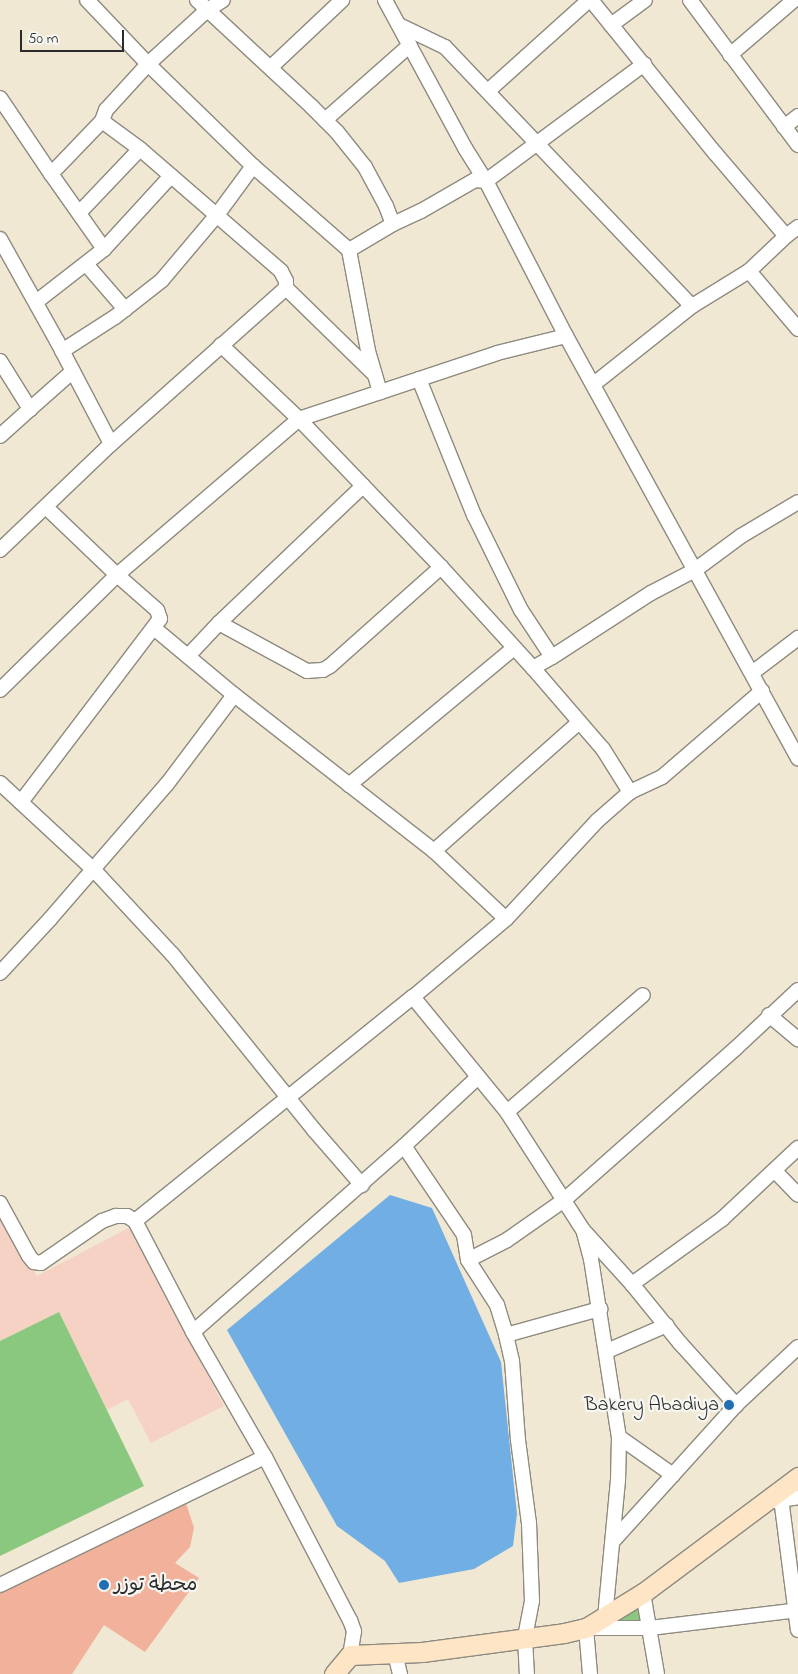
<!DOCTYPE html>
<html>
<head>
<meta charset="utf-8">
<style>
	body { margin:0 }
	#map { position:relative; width:798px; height:1674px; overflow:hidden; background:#f0e8d3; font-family:"Indie Flower","Playpen Sans Arabic",sans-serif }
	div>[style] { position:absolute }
	.built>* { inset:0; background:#f5d2c3 }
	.green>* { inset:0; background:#8ac87f }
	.water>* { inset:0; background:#70aee3 }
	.building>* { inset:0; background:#f1b19a }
	.roads { filter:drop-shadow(1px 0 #8e8a7f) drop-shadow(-1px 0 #8e8a7f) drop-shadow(0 1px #8e8a7f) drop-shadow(0 -1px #8e8a7f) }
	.street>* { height:14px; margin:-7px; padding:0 7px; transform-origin:7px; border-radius:7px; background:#fff }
	.secondary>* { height:19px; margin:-9.5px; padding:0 9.5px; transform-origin:9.5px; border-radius:9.5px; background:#fde5c5 }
	.dots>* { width:14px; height:14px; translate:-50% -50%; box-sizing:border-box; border:2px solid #f6f6f2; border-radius:50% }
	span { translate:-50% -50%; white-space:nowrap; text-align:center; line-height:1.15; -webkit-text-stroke:4.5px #f6f6f2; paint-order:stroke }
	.poi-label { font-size:20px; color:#2b2b2b }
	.right { translate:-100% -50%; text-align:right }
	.left { translate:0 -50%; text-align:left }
	.scale { position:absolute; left:20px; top:30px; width:104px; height:22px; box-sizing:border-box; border:2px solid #2b2b2b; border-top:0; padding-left:6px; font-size:15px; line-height:18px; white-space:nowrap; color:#2b2b2b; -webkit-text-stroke:4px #f6f6f2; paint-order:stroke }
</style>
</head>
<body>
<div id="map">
	<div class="built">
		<div style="clip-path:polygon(0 1218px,37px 1276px,130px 1227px,224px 1406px,151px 1443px,128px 1399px,107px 1410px,59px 1312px,0 1341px)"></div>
	</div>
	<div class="green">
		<div style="clip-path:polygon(59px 1312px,144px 1486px,0 1556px,0 1341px)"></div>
		<div style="clip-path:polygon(638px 1598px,643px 1622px,601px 1619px)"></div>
	</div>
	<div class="water">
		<div style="clip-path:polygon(390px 1195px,432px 1208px,501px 1362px,517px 1514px,513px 1546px,474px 1569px,399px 1583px,385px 1561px,337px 1526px,227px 1330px)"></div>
	</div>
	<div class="building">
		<div style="clip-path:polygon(185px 1500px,194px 1528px,190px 1547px,175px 1563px,199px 1578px,145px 1652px,104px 1625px,72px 1674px,0 1674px,0 1591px)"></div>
	</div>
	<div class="roads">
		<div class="street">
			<div style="left:87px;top:0;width:88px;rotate:46.4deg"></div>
			<div style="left:148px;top:64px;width:146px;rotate:44.2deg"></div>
			<div style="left:253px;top:166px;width:128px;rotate:41.2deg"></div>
			<div style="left:349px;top:250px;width:103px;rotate:79.3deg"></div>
			<div style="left:368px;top:351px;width:43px;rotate:73.7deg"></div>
			<div style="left:197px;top:0;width:157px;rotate:42.9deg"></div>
			<div style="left:312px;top:107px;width:35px;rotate:45deg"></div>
			<div style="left:337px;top:132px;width:45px;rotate:51.3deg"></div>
			<div style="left:365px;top:167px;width:44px;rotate:61.7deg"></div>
			<div style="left:386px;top:206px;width:19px;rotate:69deg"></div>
			<div style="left:393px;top:224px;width:51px;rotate:149.4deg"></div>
			<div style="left:385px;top:0;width:168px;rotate:61.6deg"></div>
			<div style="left:465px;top:148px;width:39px;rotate:58deg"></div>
			<div style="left:486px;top:181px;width:174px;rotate:62.7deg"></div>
			<div style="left:566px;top:336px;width:482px;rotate:61.2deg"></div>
			<div style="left:591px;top:0;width:197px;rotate:51deg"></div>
			<div style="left:715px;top:153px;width:109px;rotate:49.5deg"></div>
			<div style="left:786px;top:236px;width:51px;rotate:136.6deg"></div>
			<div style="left:749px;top:271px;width:67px;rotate:148.4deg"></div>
			<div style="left:692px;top:306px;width:125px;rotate:141.5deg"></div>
			<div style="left:690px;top:0;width:181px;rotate:53.3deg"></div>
			<div style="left:399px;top:25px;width:51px;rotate:25.6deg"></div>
			<div style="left:445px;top:47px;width:358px;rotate:46.4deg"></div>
			<div style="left:611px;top:25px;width:42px;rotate:-36.3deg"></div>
			<div style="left:730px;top:55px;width:84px;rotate:-40.7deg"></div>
			<div style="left:271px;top:67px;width:98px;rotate:-43.3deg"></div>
			<div style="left:488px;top:91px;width:136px;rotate:-42deg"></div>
			<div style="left:0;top:98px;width:92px;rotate:56.1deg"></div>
			<div style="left:325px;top:120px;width:113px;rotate:-41.4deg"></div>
			<div style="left:784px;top:127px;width:18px;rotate:-38deg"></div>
			<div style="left:79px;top:213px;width:88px;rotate:-46.4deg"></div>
			<div style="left:393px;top:224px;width:31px;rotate:-25deg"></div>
			<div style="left:421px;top:211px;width:62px;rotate:-29.9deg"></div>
			<div style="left:475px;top:180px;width:11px;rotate:5deg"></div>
			<div style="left:486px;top:181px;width:197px;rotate:-36.5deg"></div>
			<div style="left:786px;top:236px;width:15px;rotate:-37deg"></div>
			<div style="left:0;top:239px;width:117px;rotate:60.8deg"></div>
			<div style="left:57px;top:341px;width:116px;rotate:62.3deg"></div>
			<div style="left:104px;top:249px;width:99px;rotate:-47.5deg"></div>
			<div style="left:86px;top:264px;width:60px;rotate:49.1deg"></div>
			<div style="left:749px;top:271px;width:76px;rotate:49.8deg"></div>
			<div style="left:286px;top:288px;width:122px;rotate:44.3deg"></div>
			<div style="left:36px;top:302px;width:86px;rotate:-37.9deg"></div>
			<div style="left:104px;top:249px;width:92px;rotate:-125.2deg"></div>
			<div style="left:51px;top:174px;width:74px;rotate:-46.1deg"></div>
			<div style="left:102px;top:121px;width:12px;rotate:-70deg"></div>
			<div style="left:106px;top:110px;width:62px;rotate:-47.6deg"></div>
			<div style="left:148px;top:64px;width:79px;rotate:-42.4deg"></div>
			<div style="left:206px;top:11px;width:20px;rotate:-33deg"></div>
			<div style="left:221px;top:345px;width:108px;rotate:43.5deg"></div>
			<div style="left:299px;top:419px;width:205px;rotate:46.2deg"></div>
			<div style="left:441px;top:567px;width:137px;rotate:47.7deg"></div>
			<div style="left:62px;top:351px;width:63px;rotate:-32.7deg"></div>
			<div style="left:115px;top:317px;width:60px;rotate:-38.2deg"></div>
			<div style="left:162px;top:280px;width:85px;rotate:-49.8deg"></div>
			<div style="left:217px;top:215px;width:61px;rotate:-53.7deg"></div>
			<div style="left:0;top:361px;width:57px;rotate:58deg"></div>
			<div style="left:30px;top:409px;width:57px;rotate:-41.5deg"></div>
			<div style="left:419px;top:379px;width:147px;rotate:68deg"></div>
			<div style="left:474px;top:515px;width:106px;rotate:63.7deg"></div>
			<div style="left:521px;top:610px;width:56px;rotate:56.6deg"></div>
			<div style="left:552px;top:657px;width:22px;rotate:150deg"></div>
			<div style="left:533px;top:668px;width:107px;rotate:49.2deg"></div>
			<div style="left:603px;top:749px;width:51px;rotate:57.9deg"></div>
			<div style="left:630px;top:792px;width:44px;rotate:138.7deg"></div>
			<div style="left:597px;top:821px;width:134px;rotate:132.9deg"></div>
			<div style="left:0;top:436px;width:40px;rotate:-42deg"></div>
			<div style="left:0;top:550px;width:153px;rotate:-43.7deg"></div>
			<div style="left:111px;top:444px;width:234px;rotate:-41.7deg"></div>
			<div style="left:286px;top:288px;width:7px;rotate:-90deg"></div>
			<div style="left:286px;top:281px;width:11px;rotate:-117deg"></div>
			<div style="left:281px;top:271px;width:186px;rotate:-139.1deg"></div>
			<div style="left:140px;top:149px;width:47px;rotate:-143.6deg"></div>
			<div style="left:219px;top:623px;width:100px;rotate:28.6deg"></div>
			<div style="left:307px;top:671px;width:16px;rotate:-4deg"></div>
			<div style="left:323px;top:670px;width:8px;rotate:-30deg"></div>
			<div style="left:330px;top:666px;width:149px;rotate:-41.7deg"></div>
			<div style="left:188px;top:656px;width:45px;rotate:-46.8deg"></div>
			<div style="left:219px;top:623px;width:199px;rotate:-43.6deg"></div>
			<div style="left:552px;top:657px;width:118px;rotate:-32.9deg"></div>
			<div style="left:651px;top:593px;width:50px;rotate:-27.6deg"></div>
			<div style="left:695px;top:570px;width:57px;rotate:-36.5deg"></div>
			<div style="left:741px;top:536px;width:66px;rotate:-30.8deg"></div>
			<div style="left:752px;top:673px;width:58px;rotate:-37.3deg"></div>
			<div style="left:0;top:690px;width:164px;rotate:-44.5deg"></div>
			<div style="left:117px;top:575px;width:240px;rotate:-40.6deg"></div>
			<div style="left:299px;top:419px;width:209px;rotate:-18.4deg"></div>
			<div style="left:497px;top:353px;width:71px;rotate:-13.8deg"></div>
			<div style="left:0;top:783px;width:127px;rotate:42.8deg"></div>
			<div style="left:93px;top:869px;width:117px;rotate:47.1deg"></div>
			<div style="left:173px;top:955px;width:225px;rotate:51.1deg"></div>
			<div style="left:314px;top:1130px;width:73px;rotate:48.9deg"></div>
			<div style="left:349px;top:785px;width:213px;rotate:-39.7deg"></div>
			<div style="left:630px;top:792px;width:35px;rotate:-25deg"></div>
			<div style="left:662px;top:777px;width:132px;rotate:-40.7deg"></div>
			<div style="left:21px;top:802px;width:230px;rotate:-52.8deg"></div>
			<div style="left:160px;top:619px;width:9px;rotate:-108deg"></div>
			<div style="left:157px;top:610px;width:53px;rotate:-138.8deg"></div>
			<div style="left:117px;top:575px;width:97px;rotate:-136.3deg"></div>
			<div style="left:434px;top:851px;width:193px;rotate:-41.6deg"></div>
			<div style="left:0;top:973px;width:74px;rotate:-47.2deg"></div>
			<div style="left:50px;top:919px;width:179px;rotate:-49.1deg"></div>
			<div style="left:167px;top:784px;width:111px;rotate:-53deg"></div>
			<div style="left:413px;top:997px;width:149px;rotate:50.7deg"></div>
			<div style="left:507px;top:1112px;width:140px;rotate:57.2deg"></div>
			<div style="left:583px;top:1230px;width:73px;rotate:47.8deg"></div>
			<div style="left:632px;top:1284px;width:76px;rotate:50.9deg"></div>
			<div style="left:680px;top:1343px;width:84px;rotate:47.9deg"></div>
			<div style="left:736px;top:1405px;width:85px;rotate:-43.1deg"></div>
			<div style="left:769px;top:1015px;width:38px;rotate:40deg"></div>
			<div style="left:507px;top:1112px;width:179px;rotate:-40.7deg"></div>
			<div style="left:404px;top:1146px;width:101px;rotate:-43deg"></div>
			<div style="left:775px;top:1171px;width:33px;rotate:46deg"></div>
			<div style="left:0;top:1203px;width:60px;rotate:61.3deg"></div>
			<div style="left:29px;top:1256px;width:8px;rotate:50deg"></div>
			<div style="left:34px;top:1262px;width:7px;rotate:8deg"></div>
			<div style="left:41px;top:1263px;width:74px;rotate:-34.5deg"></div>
			<div style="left:102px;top:1221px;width:15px;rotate:-20deg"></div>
			<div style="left:116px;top:1216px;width:11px"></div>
			<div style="left:127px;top:1216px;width:9px;rotate:32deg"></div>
			<div style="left:135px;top:1221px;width:125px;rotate:62.4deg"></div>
			<div style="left:193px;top:1332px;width:144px;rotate:60.1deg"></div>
			<div style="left:265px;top:1457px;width:184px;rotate:62.5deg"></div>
			<div style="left:350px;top:1620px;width:12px;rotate:70deg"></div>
			<div style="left:354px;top:1631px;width:24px;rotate:99deg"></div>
			<div style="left:135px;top:1221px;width:357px;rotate:-38.9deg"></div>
			<div style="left:413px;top:997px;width:121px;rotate:-40deg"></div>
			<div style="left:506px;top:919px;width:99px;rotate:-136.6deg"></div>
			<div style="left:434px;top:851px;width:254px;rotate:-142deg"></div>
			<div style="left:234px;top:695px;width:103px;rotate:-140.1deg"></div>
			<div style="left:584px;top:1233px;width:27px;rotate:75deg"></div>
			<div style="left:591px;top:1259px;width:180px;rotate:81.1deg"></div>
			<div style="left:619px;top:1437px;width:43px;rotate:91.3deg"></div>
			<div style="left:618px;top:1480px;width:138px;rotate:95.4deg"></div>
			<div style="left:468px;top:1260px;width:44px;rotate:-27.1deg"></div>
			<div style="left:507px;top:1240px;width:68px;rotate:-34.9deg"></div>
			<div style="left:563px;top:1201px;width:231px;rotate:-41.5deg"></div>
			<div style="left:736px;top:1048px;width:85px;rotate:-43.1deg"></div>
			<div style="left:632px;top:1284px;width:111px;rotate:-35.8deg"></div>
			<div style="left:722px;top:1219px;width:104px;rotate:-43.1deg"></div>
			<div style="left:193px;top:1332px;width:281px;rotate:-41.4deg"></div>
			<div style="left:404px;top:1146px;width:107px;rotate:56deg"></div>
			<div style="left:464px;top:1235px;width:25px;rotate:81deg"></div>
			<div style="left:468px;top:1260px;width:54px;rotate:57.2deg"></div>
			<div style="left:497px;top:1305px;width:31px;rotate:73deg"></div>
			<div style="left:506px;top:1335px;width:27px;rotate:77deg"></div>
			<div style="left:512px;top:1361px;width:79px;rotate:85.7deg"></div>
			<div style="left:518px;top:1440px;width:84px;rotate:82.5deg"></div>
			<div style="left:529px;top:1523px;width:78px;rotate:87.8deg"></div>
			<div style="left:532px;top:1601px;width:38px;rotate:101deg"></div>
			<div style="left:525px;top:1638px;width:36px;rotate:87deg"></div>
			<div style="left:506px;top:1335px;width:98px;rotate:-15.5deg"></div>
			<div style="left:607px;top:1351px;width:65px;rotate:-23.4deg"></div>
			<div style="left:619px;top:1437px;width:66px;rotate:35.1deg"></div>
			<div style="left:781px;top:1498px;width:133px;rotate:82.7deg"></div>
			<div style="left:774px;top:1501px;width:24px;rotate:-9deg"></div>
			<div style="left:613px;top:1541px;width:183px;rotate:-47.9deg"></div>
			<div style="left:0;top:1585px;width:294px;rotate:-25.8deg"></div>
			<div style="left:643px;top:1593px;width:82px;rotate:80.2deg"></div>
			<div style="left:395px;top:1654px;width:21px;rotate:76deg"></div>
			<div style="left:590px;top:1674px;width:46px;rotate:-95deg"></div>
			<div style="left:586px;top:1628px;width:64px"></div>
			<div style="left:650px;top:1628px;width:149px;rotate:-6.9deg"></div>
		</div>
		<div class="secondary">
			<div style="left:334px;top:1674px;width:25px;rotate:-50deg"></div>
			<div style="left:350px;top:1655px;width:72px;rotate:-2.4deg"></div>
			<div style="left:422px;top:1652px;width:143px;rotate:-7.6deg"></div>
			<div style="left:564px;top:1633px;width:23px;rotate:-13deg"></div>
			<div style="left:586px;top:1628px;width:67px;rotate:-31.6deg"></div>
			<div style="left:643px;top:1593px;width:194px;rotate:-36.8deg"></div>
		</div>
	</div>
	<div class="dots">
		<div style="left:729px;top:1405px;background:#1f6fb2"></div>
		<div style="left:104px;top:1585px;background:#1f6fb2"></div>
	</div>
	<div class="poi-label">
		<span class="right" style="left:719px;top:1405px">Bakery Abadiya</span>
		<span class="left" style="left:114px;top:1585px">محطة توزر</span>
	</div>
	<div class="scale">50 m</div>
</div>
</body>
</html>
